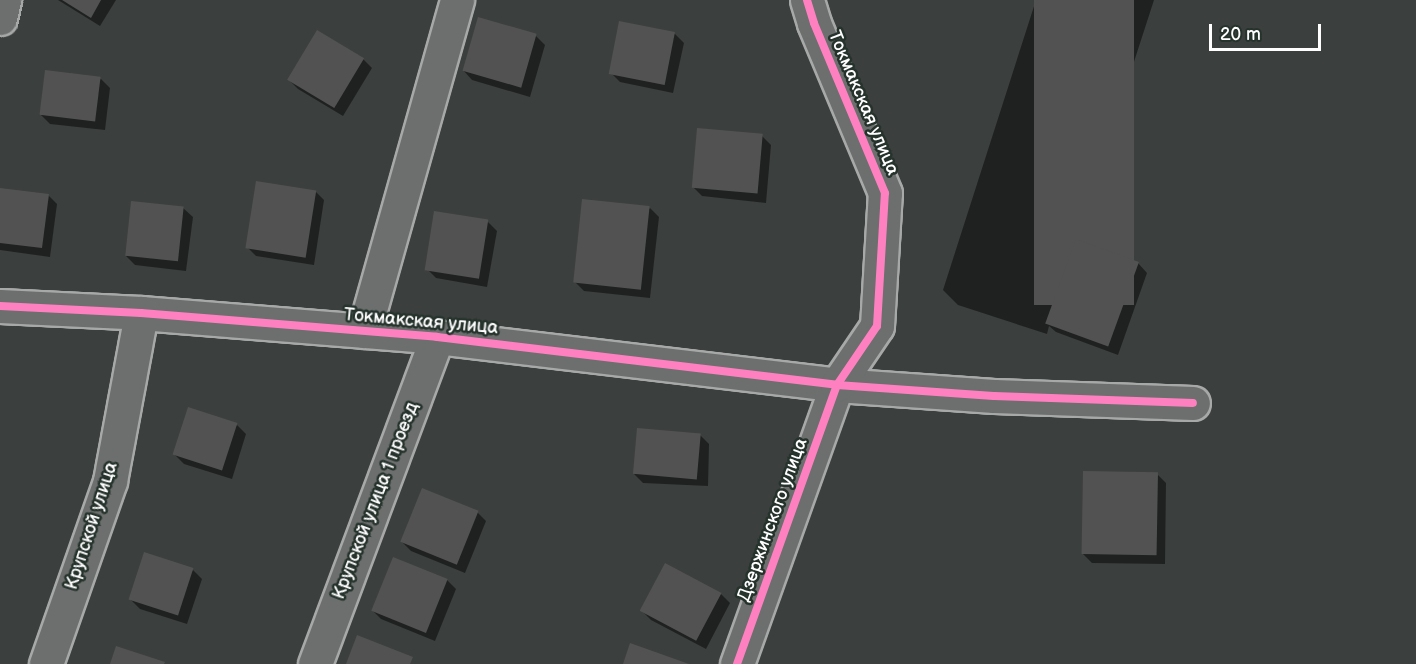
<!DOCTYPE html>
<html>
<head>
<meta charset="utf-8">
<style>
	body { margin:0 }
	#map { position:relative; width:1416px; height:664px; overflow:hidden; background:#3b3f3d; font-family:"Balsamiq Sans",sans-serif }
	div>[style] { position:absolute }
	.shadow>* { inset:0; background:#0007 }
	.building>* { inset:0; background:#525252; transform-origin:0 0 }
	.roads { filter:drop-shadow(2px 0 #a7a9a8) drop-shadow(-2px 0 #a7a9a8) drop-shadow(0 2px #a7a9a8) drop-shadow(0 -2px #a7a9a8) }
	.minor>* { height:33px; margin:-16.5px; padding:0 16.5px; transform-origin:16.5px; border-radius:16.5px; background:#6c6f6d }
	.cycleway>* { height:8px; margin:-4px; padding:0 4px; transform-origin:4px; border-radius:4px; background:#ff80c0 }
	span { translate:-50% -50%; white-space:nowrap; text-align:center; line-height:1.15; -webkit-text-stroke:5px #26332d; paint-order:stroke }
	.street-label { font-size:18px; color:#fff }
	.scale { position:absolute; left:1209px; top:24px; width:112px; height:27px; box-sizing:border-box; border:3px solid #fff; border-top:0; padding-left:8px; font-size:18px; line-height:21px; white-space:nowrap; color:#fff; -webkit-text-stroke:4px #26332d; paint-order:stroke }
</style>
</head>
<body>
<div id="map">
	<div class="shadow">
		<div style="clip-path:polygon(58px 0,116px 0,100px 26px)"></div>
		<div style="clip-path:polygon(1036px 0,1154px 0,1076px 241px,1138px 263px,1147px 273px,1118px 355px,1056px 332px,1049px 326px,1047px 334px,958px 305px,943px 290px)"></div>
		<div style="clip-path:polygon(675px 34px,684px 43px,673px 93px,620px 82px,611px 73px)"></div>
		<div style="clip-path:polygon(536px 36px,545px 45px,530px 97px,472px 80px,463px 70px)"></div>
		<div style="clip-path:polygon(363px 59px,372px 68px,343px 116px,298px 89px,289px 80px)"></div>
		<div style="clip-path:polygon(101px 79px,110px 88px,105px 130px,50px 124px,41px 115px)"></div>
		<div style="clip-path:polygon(762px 136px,771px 145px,766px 203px,702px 196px,693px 187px)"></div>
		<div style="clip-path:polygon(0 189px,48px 195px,57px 204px,50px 257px,0 250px)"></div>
		<div style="clip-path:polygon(315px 191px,324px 200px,314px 265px,256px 256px,247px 247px)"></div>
		<div style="clip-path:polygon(183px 208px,193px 217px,186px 271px,135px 265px,126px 256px)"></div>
		<div style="clip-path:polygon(650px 208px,659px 217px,650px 298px,584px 291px,575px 282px)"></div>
		<div style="clip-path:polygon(488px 222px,497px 231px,487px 287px,436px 278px,427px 269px)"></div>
		<div style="clip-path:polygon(237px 425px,246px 434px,232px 479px,184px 464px,175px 455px)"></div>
		<div style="clip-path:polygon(700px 435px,709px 444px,708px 486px,643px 483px,634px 474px)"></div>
		<div style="clip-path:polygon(1157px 474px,1166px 483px,1165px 564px,1092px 563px,1083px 554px)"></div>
		<div style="clip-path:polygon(477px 512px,486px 521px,465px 573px,411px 551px,402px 542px)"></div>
		<div style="clip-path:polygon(193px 570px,202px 579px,187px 624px,140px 609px,130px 599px)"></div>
		<div style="clip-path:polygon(447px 580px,456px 589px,435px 641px,381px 619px,372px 610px)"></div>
		<div style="clip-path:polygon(721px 594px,730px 603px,706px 649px,651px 620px,642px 611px)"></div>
	</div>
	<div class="building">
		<div style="clip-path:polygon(62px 0,101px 0,91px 18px)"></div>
		<div style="left:1034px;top:0;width:100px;height:305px"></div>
		<div style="left:478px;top:17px;width:61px;height:56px;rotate:16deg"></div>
		<div style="left:619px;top:21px;width:57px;height:54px;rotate:11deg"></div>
		<div style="left:317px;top:30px;width:55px;height:58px;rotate:31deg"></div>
		<div style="left:45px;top:70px;width:56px;height:45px;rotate:7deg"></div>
		<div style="left:697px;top:128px;width:66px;height:60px;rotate:5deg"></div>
		<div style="left:256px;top:181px;width:61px;height:68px;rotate:9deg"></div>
		<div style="clip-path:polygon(0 188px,49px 194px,42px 248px,0 243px)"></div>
		<div style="left:582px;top:199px;width:68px;height:84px;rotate:6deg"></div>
		<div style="left:131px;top:201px;width:53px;height:55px;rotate:6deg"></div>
		<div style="left:434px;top:211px;width:55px;height:60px;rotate:9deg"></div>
		<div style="left:1076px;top:239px;width:67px;height:90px;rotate:20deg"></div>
		<div style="left:188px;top:407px;width:52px;height:50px;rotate:18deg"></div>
		<div style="left:637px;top:428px;width:64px;height:46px;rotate:5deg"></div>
		<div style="left:1083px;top:471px;width:75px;height:83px;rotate:1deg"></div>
		<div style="left:422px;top:488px;width:61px;height:58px;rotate:22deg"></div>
		<div style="left:144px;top:552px;width:52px;height:50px;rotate:18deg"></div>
		<div style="left:393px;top:557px;width:59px;height:58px;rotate:22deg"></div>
		<div style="left:665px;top:563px;width:64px;height:54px;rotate:28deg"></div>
		<div style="clip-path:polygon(357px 635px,413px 657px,410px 664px,346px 664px)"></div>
		<div style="clip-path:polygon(630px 643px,689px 664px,623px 664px)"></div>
		<div style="clip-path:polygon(116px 646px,165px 662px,164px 664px,110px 664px)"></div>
	</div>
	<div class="roads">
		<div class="minor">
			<div style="left:0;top:18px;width:18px;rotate:-77deg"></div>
			<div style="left:0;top:306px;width:141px;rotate:2.8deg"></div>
			<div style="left:141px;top:313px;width:297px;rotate:4.6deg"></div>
			<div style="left:437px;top:337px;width:403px;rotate:6.8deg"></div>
			<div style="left:837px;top:385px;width:157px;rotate:4deg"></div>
			<div style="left:994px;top:396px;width:199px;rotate:2deg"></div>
			<div style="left:364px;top:331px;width:344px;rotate:-74.3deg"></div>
			<div style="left:46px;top:664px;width:194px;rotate:-70.7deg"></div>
			<div style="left:110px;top:481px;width:171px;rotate:-79.5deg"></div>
			<div style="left:315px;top:664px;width:349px;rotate:-69.5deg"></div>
			<div style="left:737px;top:664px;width:296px;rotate:-70.3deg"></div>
			<div style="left:837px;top:385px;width:71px;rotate:-55.9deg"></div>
			<div style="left:877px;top:326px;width:133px;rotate:-86.6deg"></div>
			<div style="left:885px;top:193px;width:184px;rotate:-112.7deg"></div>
			<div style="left:814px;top:23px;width:24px;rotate:-107deg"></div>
		</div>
	</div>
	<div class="cycleway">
		<div style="left:0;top:306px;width:141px;rotate:2.8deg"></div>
		<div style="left:141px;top:313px;width:297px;rotate:4.6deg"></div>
		<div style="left:437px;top:337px;width:403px;rotate:6.8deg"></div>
		<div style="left:837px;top:385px;width:157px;rotate:4deg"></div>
		<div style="left:994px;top:396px;width:199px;rotate:2deg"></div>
		<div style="left:737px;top:664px;width:296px;rotate:-70.3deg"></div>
		<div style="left:837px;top:385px;width:71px;rotate:-55.9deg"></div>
		<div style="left:877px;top:326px;width:133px;rotate:-86.6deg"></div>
		<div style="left:885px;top:193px;width:184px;rotate:-112.7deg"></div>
		<div style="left:814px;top:23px;width:24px;rotate:-107deg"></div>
	</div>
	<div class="street-label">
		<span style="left:863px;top:103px;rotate:67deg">Токмакская улица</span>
		<span style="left:421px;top:322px;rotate:5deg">Токмакская улица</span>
		<span style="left:376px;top:501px;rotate:-69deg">Крупской улица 1 проезд</span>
		<span style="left:773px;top:520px;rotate:-70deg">Дзержинского улица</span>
		<span style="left:92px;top:526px;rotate:-72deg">Крупской улица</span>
	</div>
	<div class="scale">20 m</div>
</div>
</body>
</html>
